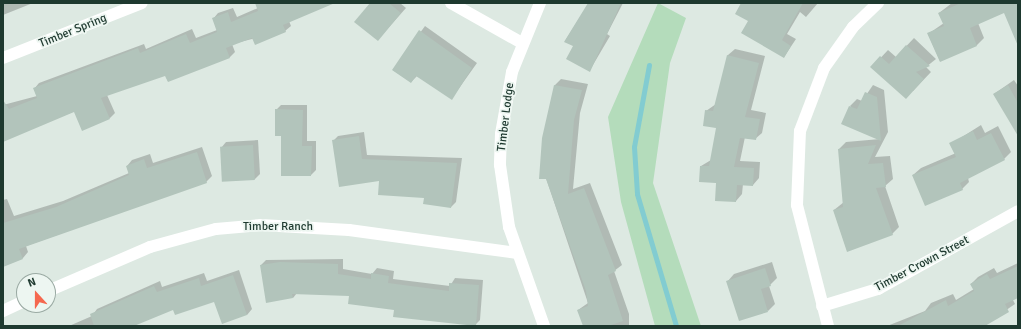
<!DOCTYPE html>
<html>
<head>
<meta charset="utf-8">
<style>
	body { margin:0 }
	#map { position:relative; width:1021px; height:329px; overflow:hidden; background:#dde9e2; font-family:Signika,sans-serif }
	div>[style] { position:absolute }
	.green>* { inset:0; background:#b4dcbb }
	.shadow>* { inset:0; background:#0003 }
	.stream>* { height:5px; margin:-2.5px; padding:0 2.5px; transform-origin:2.5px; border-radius:2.5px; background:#82ccd1 }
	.building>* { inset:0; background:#b2c4bb; transform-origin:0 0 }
	.minor>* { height:12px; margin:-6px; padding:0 6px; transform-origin:6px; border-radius:6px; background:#fff }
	span { translate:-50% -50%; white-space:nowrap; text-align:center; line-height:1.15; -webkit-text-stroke:3.5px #edf6f1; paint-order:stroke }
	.street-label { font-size:12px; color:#1e392f }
	.frame { position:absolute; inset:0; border:4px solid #1e392f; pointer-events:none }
	.north { position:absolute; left:16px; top:273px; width:40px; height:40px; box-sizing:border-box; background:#edf6f1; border:1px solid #9aaaa3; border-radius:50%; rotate:339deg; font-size:11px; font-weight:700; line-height:16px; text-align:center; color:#1e392f }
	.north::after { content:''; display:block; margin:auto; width:14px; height:18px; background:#f5684f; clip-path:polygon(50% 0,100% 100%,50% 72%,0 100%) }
</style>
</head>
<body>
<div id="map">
	<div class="green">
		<div style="clip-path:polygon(658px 3px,686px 18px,670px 63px,653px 183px,701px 326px,655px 326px,621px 202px,608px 117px)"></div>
	</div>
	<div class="shadow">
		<div style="clip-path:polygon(3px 3px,33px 3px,3px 15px)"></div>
		<div style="clip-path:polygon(256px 3px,332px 3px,289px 21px,291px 26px,285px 31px,232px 44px,235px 52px,230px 57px,168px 81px,165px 74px,107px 95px,115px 113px,110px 118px,75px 111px,3px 140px,3px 105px,37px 96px,34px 89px,39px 83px,144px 44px,146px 49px,192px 29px,196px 38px,217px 30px,213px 19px,218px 13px,233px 8px,237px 17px,258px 8px)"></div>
		<div style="clip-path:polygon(371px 3px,400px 3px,406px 8px,382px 35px)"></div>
		<div style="clip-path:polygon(589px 3px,623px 3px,607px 34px,610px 36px,590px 70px,574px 46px,565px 41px)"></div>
		<div style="clip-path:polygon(742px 3px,818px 3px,806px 17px,800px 12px,787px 34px,796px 39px,784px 57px,749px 21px)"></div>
		<div style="clip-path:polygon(952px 3px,1018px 3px,1018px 24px,1005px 12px,978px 23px,984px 38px,977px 45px,940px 61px,928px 34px,944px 23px,939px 13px)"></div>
		<div style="clip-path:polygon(425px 26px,477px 63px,452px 98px,417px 76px,411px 82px,393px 70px)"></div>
		<div style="clip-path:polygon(914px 38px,936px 59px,926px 67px,931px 72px,913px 91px,872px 67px,888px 50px,896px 57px)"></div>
		<div style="clip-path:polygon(735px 49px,765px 56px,751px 110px,766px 113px,762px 133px,755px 139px,745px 137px,740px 161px,760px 162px,759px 178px,753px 185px,743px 184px,742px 194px,736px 201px,701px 166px,711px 160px,717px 127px,706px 111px,716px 104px,728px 55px)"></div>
		<div style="clip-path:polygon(561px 79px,588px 84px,580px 113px,573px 189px,590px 183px,622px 265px,614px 271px,629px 314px,629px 326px,586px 326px,578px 310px,588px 303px,546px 178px,555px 85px)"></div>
		<div style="clip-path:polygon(1014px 80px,1018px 86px,1018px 130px,994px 94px)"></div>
		<div style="clip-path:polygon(873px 85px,884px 90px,888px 132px,875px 157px,890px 156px,893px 179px,885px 186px,899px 227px,892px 234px,834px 210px,844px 202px,839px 149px,846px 142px,880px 139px,850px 106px,857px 99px,862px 101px)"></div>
		<div style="clip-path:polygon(281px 105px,307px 105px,307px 141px,316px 141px,316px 170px,311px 175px,282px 135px,276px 110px)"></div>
		<div style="clip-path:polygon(981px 125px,985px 133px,998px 126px,1011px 152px,1004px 159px,968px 178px,969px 182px,962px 189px,913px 175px,921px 168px,956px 153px,951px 144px)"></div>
		<div style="clip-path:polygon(364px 132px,367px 155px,462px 158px,456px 202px,451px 207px,380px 180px,333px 141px,338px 136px)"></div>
		<div style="clip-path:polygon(258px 140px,260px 174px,255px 179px,224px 181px,221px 148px,226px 142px)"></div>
		<div style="clip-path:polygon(202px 147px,212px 176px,206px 182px,26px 246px,28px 252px,23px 258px,3px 258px,3px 200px,7px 199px,14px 216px,63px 201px,129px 173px,127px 166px,132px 160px,150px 154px,153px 163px)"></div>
		<div style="clip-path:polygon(343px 259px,343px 269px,372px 274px,377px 268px,394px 271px,393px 279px,450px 286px,455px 278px,483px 280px,480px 320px,475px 325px,395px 309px,350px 295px,297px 293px,293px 298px,261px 265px,266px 260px)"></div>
		<div style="clip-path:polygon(772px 262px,777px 278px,769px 286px,775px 304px,768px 311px,727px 282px,734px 274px)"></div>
		<div style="clip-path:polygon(1018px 263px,1018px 297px,1013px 300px,1015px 304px,983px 326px,887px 326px,925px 311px,931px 303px,953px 294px,956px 300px,974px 289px,971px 284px,978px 277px,994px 268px,997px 273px)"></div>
		<div style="clip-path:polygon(239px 270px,252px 309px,247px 315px,215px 301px,174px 308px,131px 326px,69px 326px,92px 316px,97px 309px,160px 281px,162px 287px,204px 273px,207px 281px)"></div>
	</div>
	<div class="stream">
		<div style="left:649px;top:65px;width:83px;rotate:100.4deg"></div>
		<div style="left:634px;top:147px;width:47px;rotate:86.3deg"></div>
		<div style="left:637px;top:194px;width:138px;rotate:73.5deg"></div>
	</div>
	<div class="building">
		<div style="clip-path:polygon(255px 3px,335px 3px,283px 25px,286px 32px,255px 45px,252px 38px,226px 48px,230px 58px,168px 82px,165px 76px,101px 98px,110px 119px,82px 131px,74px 112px,3px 142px,3px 100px,9px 109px,37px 98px,33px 88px,138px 48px,140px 53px,186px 34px,190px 43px,217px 32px,212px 18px,228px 12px,231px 22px,258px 11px)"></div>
		<div style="clip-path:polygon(370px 3px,389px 3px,401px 13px,378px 41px,354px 22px)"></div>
		<div style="clip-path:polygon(588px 3px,621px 3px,590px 72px,566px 59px,573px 46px,564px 42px)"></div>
		<div style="clip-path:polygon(741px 3px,803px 3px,782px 40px,791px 46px,784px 58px,741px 33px,748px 21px,735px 14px)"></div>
		<div style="clip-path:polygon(961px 3px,1018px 3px,1018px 46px,1004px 13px,970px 28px,977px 46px,940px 62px,927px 33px,944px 26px,938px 13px)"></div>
		<div style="clip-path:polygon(419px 30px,472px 68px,452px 100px,416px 76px,411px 83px,392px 70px)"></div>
		<div style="clip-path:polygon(906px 45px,930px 66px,916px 72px,924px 79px,906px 99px,870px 67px,880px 56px,889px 64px)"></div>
		<div style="clip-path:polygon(727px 55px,759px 63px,745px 117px,760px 119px,756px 140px,740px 138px,734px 167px,754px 168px,753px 186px,737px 185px,736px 202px,715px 201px,716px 183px,699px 182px,700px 166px,709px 166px,716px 128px,703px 126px,705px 110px,713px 111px)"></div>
		<div style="clip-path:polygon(554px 85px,582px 90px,574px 120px,568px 194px,584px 188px,616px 271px,608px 275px,623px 321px,608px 326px,583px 326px,577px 310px,588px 306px,586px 291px,546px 179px,539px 179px,542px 138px)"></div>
		<div style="clip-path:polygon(1008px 85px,1018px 103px,1018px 136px,993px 94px)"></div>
		<div style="clip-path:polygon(865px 92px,877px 97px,881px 141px,841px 124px,849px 106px,857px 109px)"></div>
		<div style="clip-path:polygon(275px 109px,303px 110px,302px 146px,312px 146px,311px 176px,281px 176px,281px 136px,275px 136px)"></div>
		<div style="clip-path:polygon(973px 131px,977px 140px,991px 133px,1005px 160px,960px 183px,963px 190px,925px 206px,912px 175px,956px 157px,949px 143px)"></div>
		<div style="clip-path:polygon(359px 136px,362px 159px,457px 163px,451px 208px,423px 204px,424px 198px,378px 195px,379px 181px,339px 187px,332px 140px)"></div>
		<div style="left:253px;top:145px;width:35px;height:33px;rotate:87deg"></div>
		<div style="clip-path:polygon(876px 145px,868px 164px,883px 163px,886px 187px,876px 188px,893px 235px,847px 252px,833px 210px,843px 207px,838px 149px)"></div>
		<div style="clip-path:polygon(197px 152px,207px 183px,19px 249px,23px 259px,3px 267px,3px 223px,56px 207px,129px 175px,126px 166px,144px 159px,147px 168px)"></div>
		<div style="clip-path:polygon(280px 262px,338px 264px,338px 274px,371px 279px,371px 273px,389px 276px,388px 283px,449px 291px,449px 283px,479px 285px,476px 326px,393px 317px,394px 310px,348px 304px,349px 296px,292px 294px,293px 298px,266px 303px,260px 265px)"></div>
		<div style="clip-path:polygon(1018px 266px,1018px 298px,1005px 304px,1009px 312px,985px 326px,898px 326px,946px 300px,948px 306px,974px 291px,970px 284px,987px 274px,990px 279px)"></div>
		<div style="clip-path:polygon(765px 268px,771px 286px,761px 289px,768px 312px,739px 321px,726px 281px)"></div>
		<div style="clip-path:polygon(233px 275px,247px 315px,222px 324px,214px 302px,175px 315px,173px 310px,134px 326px,94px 326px,90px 314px,154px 286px,157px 292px,199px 278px,201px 286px)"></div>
	</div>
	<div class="minor">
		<div style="left:451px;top:3px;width:81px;rotate:29.4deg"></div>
		<div style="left:540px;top:3px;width:74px;rotate:112.1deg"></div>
		<div style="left:512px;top:72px;width:63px;rotate:100.1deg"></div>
		<div style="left:501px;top:134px;width:31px;rotate:92deg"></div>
		<div style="left:500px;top:165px;width:63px;rotate:81.7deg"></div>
		<div style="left:509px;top:227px;width:105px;rotate:70.5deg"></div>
		<div style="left:3px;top:58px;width:149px;rotate:-21.6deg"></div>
		<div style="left:48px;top:291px;width:111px;rotate:-23.3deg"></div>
		<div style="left:150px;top:247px;width:68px;rotate:-15.3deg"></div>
		<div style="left:216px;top:229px;width:45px;rotate:-5.1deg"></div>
		<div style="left:261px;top:225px;width:88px;rotate:3.3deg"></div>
		<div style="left:349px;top:230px;width:170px;rotate:7.8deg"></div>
		<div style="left:822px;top:306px;width:59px;rotate:-16.9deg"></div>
		<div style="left:878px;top:289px;width:160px;rotate:-29.1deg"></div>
		<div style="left:3px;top:311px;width:23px;rotate:-25deg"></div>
		<div style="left:828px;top:326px;width:125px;rotate:-104.4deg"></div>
		<div style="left:797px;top:205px;width:74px;rotate:-87.7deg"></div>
		<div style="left:800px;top:131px;width:67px;rotate:-69.1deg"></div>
		<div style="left:824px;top:68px;width:50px;rotate:-54.7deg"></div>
		<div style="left:853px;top:27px;width:35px;rotate:-44deg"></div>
	</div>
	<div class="street-label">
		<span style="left:73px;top:31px;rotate:-22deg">Timber Spring</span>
		<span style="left:506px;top:117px;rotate:-83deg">Timber Lodge</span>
		<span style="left:278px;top:227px">Timber Ranch</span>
		<span style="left:922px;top:264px;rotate:-28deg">Timber Crown Street</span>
	</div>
	<div class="frame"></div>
	<div class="north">N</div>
</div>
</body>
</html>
